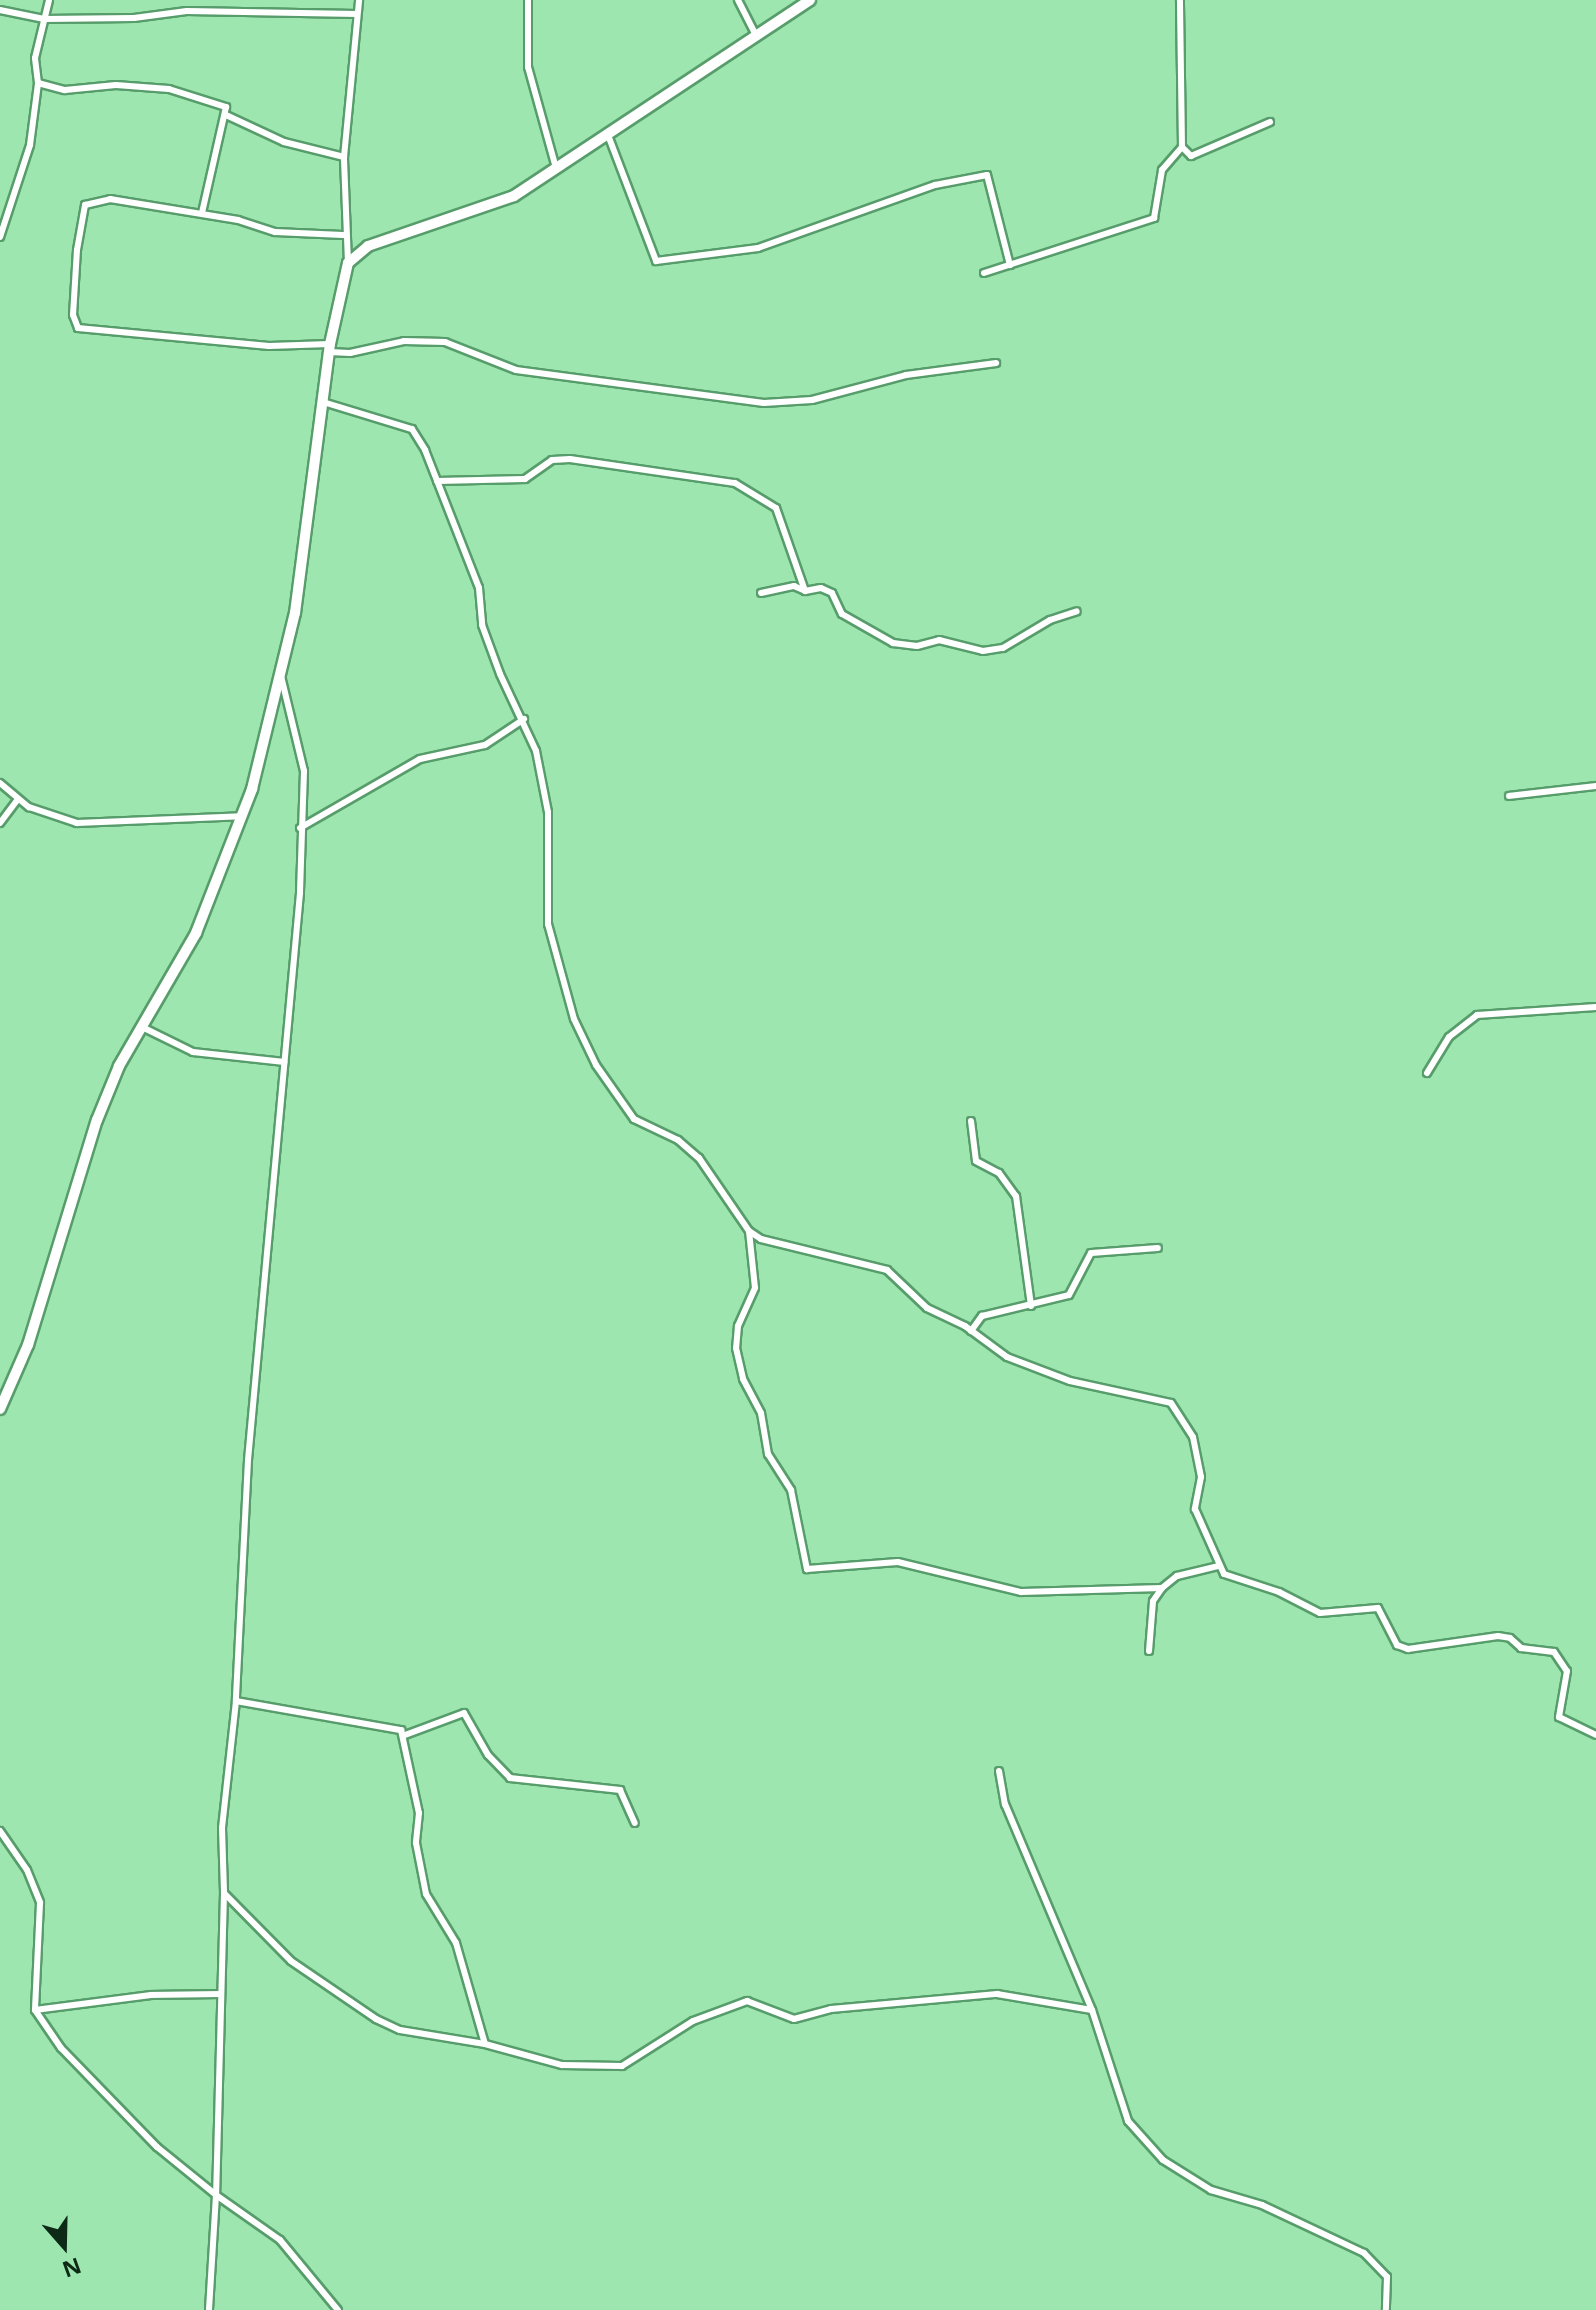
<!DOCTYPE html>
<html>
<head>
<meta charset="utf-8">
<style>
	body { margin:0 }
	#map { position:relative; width:1596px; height:2310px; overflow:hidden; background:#9ee6b0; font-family:"Noto Sans",sans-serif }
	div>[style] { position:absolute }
	.roads { filter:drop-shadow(2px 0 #579d6b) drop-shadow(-2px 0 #579d6b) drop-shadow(0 2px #579d6b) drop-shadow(0 -2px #579d6b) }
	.minor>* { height:6px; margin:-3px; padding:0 3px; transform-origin:3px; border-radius:3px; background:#fff }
	.primary>* { height:10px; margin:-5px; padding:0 5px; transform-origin:5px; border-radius:5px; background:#fff }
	span { translate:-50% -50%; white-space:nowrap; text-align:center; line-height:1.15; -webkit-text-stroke:8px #9ee6b0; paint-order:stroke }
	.north { position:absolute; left:24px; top:2206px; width:80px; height:80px; -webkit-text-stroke:6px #9ee6b0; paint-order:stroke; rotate:160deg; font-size:22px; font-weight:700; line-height:32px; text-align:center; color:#0c2a16 }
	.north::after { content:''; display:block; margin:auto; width:28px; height:36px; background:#0c2a16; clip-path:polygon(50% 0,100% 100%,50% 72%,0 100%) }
</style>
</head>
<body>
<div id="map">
	<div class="roads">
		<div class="minor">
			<div style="left:528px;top:0;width:67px;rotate:90deg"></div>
			<div style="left:528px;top:67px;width:105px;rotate:74.5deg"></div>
			<div style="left:738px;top:0;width:38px;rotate:63deg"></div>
			<div style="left:0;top:10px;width:45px;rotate:11.6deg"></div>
			<div style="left:44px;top:19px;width:90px;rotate:-0.6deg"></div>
			<div style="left:134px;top:18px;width:53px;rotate:-7.5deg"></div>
			<div style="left:187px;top:11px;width:170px;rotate:1deg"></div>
			<div style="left:38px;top:83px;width:28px;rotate:15deg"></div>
			<div style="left:65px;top:90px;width:51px;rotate:-5.6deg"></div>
			<div style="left:116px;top:85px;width:53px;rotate:4.3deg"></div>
			<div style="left:169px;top:89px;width:60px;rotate:17.5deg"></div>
			<div style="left:226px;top:107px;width:109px;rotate:102.8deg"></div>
			<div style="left:226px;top:115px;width:64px;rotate:25deg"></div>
			<div style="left:284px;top:142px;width:62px;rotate:14deg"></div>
			<div style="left:608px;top:135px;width:135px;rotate:69.1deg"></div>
			<div style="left:656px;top:261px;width:103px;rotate:-7.3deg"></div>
			<div style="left:758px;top:248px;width:188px;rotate:-19.6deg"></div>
			<div style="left:935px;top:185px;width:53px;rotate:-10.9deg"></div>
			<div style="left:987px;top:175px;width:93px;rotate:75.7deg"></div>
			<div style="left:1182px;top:147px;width:13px;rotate:45deg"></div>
			<div style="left:1191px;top:156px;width:86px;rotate:-23.3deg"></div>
			<div style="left:0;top:237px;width:97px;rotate:-71.9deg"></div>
			<div style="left:30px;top:145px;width:63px;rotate:-82.6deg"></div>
			<div style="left:38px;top:83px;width:25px;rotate:-97deg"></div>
			<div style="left:35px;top:58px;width:60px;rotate:-76.4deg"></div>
			<div style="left:348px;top:263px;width:106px;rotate:-92.2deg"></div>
			<div style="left:344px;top:157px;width:158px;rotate:-84.5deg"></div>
			<div style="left:984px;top:273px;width:179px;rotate:-17.9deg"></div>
			<div style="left:1154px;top:218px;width:49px;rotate:-80.5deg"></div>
			<div style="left:1162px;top:170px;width:30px;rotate:-49deg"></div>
			<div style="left:1182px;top:147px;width:147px;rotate:-90.8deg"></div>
			<div style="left:330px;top:344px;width:61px;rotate:178.1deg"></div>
			<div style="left:269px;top:346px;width:192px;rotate:-174.6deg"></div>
			<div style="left:78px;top:328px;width:14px;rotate:-111deg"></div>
			<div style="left:73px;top:315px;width:65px;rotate:-86.5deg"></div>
			<div style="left:77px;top:250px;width:46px;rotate:-79.9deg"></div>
			<div style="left:85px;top:205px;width:26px;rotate:-13deg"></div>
			<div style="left:110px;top:199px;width:130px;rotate:9.3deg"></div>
			<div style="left:238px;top:220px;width:39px;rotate:18deg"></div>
			<div style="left:275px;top:232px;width:68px;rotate:2.5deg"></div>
			<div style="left:329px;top:352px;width:21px;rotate:3deg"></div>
			<div style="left:350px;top:353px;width:55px;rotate:-12.5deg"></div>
			<div style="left:404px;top:341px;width:41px;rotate:1.4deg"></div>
			<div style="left:445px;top:342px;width:76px;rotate:21.5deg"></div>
			<div style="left:516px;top:370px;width:250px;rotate:7.6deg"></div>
			<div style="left:764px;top:403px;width:48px;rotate:-3.6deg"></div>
			<div style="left:812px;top:400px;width:97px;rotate:-14.9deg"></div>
			<div style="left:906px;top:375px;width:91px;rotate:-7.6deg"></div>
			<div style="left:323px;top:402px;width:93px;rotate:16.9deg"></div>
			<div style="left:412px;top:429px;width:25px;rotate:58deg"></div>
			<div style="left:425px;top:450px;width:148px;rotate:68.6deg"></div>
			<div style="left:479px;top:588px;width:37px;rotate:85deg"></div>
			<div style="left:482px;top:625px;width:52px;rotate:69.8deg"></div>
			<div style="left:500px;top:674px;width:85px;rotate:64.9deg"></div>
			<div style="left:536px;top:751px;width:62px;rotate:78.9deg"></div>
			<div style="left:548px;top:812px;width:112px;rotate:90deg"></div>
			<div style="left:548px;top:924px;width:98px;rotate:74.7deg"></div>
			<div style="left:574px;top:1019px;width:51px;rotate:64.4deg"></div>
			<div style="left:596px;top:1065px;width:66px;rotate:54.9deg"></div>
			<div style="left:634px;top:1119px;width:49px;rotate:25.5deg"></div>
			<div style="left:678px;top:1140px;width:28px;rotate:41deg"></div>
			<div style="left:699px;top:1158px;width:88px;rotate:55.6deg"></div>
			<div style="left:749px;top:1231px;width:14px;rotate:34deg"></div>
			<div style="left:761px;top:1239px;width:130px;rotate:13.8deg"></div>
			<div style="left:887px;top:1270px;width:55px;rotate:43.5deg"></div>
			<div style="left:927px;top:1308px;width:42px;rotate:25.3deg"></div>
			<div style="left:965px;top:1326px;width:52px;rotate:36.4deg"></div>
			<div style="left:1007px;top:1357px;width:67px;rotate:20.9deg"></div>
			<div style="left:1070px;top:1381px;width:103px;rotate:12.3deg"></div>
			<div style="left:1171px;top:1403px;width:40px;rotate:57.1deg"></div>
			<div style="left:1193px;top:1437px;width:41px;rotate:78.7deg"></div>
			<div style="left:1201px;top:1477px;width:33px;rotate:101deg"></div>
			<div style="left:1195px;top:1509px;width:71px;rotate:66deg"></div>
			<div style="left:1224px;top:1574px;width:58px;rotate:18.1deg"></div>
			<div style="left:1279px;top:1592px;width:46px;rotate:27.1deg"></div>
			<div style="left:1320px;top:1613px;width:58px;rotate:-4.9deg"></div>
			<div style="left:1378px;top:1608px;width:42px;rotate:62.8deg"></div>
			<div style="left:1397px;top:1645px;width:12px;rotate:20deg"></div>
			<div style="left:1408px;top:1649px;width:91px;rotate:-8.2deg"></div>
			<div style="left:1498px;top:1636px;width:12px;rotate:9deg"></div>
			<div style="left:1510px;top:1638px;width:15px;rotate:42deg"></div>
			<div style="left:1521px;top:1648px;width:33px;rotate:7deg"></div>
			<div style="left:1554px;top:1652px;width:23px;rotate:56deg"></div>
			<div style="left:1567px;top:1671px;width:47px;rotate:99.9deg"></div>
			<div style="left:1559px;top:1717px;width:41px;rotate:25.9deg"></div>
			<div style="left:437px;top:481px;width:88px;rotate:-1.3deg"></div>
			<div style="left:525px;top:479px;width:33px;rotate:-35deg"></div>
			<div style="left:552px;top:460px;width:18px;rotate:-3deg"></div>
			<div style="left:570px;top:459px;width:167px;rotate:8.3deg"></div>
			<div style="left:735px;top:483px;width:48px;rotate:31.4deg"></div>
			<div style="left:776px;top:508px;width:88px;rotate:70.7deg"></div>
			<div style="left:761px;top:593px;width:34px;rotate:-12deg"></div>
			<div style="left:794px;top:586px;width:12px;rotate:24deg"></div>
			<div style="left:805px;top:591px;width:16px;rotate:-11deg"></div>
			<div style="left:821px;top:588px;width:12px;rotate:24deg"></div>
			<div style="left:832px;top:593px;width:23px;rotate:65deg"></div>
			<div style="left:842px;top:614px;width:59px;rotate:29.6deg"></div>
			<div style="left:893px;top:643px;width:24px;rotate:7deg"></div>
			<div style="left:917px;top:646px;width:23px;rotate:-15deg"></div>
			<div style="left:939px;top:640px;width:45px;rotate:14deg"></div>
			<div style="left:983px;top:651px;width:20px;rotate:-9deg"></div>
			<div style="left:1003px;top:648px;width:55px;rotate:-30.8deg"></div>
			<div style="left:1050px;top:620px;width:28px;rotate:-18deg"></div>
			<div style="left:281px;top:676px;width:98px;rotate:76.4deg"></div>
			<div style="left:304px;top:771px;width:122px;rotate:91.9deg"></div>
			<div style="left:300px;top:893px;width:569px;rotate:95.24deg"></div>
			<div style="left:248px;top:1460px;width:241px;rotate:92.9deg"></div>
			<div style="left:236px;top:1701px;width:128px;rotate:96.3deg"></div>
			<div style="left:222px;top:1828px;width:65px;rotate:88.2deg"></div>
			<div style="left:224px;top:1893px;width:95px;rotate:45.4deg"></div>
			<div style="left:291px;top:1961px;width:103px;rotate:34.3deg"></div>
			<div style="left:376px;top:2019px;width:26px;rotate:25deg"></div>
			<div style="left:400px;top:2030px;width:86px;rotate:9.4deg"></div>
			<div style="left:485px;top:2044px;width:80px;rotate:15.3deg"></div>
			<div style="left:562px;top:2065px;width:60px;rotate:1deg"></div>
			<div style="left:622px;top:2066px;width:84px;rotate:-32.4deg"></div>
			<div style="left:693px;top:2021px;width:58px;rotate:-20.3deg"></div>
			<div style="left:747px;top:2001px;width:50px;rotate:21deg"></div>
			<div style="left:794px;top:2019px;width:38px;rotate:-15deg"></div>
			<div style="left:831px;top:2009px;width:167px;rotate:-5.2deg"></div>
			<div style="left:997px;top:1994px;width:96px;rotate:9.6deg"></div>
			<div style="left:0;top:783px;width:38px;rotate:40deg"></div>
			<div style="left:29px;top:807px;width:51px;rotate:18.4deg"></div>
			<div style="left:77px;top:823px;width:164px;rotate:-2.4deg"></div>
			<div style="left:1509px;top:796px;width:88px;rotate:-6.6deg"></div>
			<div style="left:0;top:823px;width:30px;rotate:-53deg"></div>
			<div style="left:300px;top:828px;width:138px;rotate:-29.9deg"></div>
			<div style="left:420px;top:759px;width:66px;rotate:-12.2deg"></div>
			<div style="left:485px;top:745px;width:47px;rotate:-33.7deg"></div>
			<div style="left:142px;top:1027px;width:57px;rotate:26.1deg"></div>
			<div style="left:193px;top:1052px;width:92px;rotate:6.3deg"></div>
			<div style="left:1427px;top:1073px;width:42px;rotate:-58.6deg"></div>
			<div style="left:1449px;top:1037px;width:36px;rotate:-38deg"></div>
			<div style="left:1477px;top:1015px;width:119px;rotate:-3.8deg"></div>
			<div style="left:971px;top:1121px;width:40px;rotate:82.9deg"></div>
			<div style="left:976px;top:1161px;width:26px;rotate:28deg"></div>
			<div style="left:999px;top:1173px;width:29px;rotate:54deg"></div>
			<div style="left:1016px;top:1196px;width:111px;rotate:82.2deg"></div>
			<div style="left:749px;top:1231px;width:57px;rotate:84deg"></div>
			<div style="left:755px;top:1288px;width:42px;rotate:114.1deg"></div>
			<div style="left:738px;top:1326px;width:22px;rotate:95deg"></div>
			<div style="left:736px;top:1348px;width:32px;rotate:77deg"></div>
			<div style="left:743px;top:1379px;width:38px;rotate:62deg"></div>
			<div style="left:761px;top:1413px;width:42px;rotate:80.3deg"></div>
			<div style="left:768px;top:1454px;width:43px;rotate:57.4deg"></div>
			<div style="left:791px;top:1490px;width:81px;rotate:78.6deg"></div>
			<div style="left:807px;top:1569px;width:91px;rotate:-4.4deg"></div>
			<div style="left:898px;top:1562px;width:127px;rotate:13.7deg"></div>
			<div style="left:1021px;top:1592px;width:141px;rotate:-1.6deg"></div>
			<div style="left:971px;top:1331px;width:19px;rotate:-54deg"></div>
			<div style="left:982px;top:1316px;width:89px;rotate:-13.6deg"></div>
			<div style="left:1069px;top:1295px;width:47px;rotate:-62.4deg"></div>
			<div style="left:1091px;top:1253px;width:67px;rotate:-4.3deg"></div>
			<div style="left:1149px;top:1651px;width:50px;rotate:-85.4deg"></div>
			<div style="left:1153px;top:1601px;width:16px;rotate:-55deg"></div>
			<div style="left:1162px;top:1588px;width:19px;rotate:-39deg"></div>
			<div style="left:1177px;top:1576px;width:42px;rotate:-13.7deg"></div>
			<div style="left:236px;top:1701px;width:168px;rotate:10deg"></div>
			<div style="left:401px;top:1730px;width:85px;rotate:77.8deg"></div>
			<div style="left:419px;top:1813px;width:30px;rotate:96deg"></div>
			<div style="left:416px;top:1843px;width:52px;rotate:78.9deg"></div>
			<div style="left:426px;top:1894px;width:57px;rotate:58.5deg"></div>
			<div style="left:456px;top:1943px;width:105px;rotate:74deg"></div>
			<div style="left:405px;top:1735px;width:63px;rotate:-20.4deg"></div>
			<div style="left:464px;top:1713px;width:48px;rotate:60.3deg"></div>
			<div style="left:488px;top:1755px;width:32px;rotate:46deg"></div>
			<div style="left:510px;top:1778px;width:111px;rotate:6.2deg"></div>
			<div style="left:620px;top:1790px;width:36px;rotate:66deg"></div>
			<div style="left:999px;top:1771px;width:34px;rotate:80deg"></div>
			<div style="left:1005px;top:1804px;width:224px;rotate:67.1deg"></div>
			<div style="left:1092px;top:2010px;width:117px;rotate:72deg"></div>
			<div style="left:1128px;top:2121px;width:52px;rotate:48.1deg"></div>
			<div style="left:1163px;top:2160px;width:57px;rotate:32deg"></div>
			<div style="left:1211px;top:2190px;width:53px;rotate:16.4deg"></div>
			<div style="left:1262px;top:2205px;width:113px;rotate:25.2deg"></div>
			<div style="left:1364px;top:2253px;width:33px;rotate:46deg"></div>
			<div style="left:1387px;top:2277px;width:33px;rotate:92deg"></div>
			<div style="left:0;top:1831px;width:47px;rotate:55.3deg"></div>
			<div style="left:27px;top:1870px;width:35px;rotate:68deg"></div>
			<div style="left:40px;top:1903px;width:107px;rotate:92.7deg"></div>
			<div style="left:35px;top:2010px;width:46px;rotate:55.6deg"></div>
			<div style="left:61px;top:2048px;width:138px;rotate:45.9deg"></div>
			<div style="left:157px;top:2147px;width:76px;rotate:39.1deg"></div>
			<div style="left:216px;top:2195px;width:115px;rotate:93.5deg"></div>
			<div style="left:224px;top:1893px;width:302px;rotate:91.5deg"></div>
			<div style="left:216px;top:2195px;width:78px;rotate:35.1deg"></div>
			<div style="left:280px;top:2240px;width:91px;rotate:50.4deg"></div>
			<div style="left:35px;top:2010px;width:117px;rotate:-7.4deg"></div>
			<div style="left:151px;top:1995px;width:67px;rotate:-0.9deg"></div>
		</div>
		<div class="primary">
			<div style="left:0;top:1409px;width:70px;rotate:-66.4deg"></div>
			<div style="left:28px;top:1345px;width:235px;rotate:-73deg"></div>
			<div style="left:97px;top:1120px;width:58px;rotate:-67.8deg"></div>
			<div style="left:119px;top:1066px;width:154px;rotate:-59.9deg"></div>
			<div style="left:196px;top:933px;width:155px;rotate:-68.7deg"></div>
			<div style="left:252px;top:789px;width:181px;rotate:-76.3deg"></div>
			<div style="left:295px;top:613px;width:271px;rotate:-82.6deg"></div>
			<div style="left:330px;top:344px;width:83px;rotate:-77.5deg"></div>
			<div style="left:348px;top:263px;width:26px;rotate:-40deg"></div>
			<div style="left:368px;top:246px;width:154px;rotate:-18.9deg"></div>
			<div style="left:514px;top:196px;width:355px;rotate:-33.5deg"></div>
		</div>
	</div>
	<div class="north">N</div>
</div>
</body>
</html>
